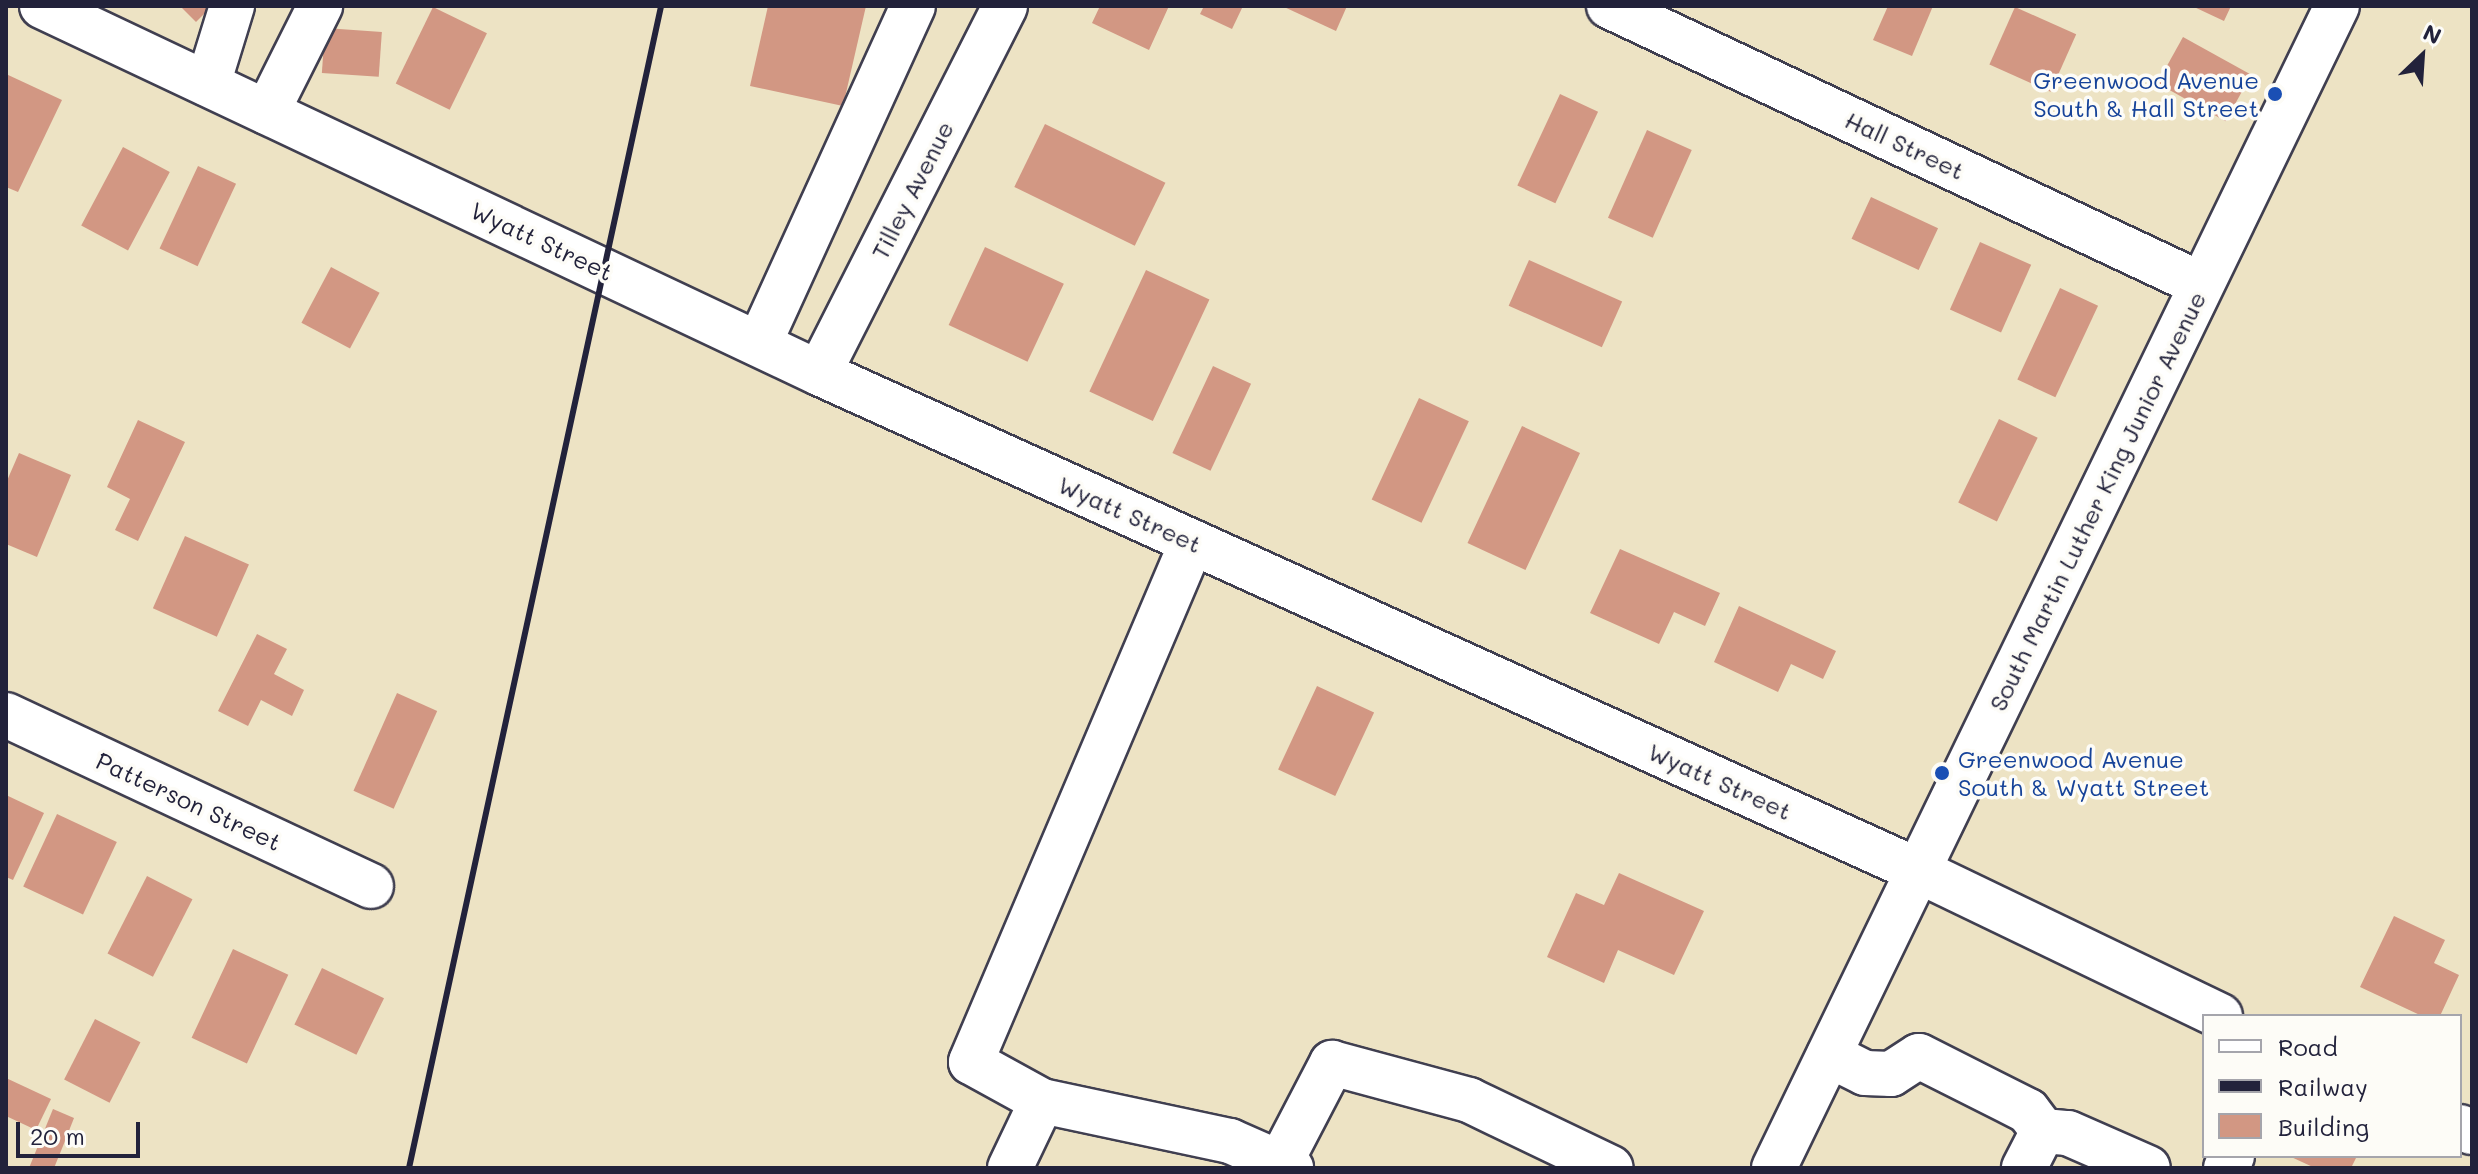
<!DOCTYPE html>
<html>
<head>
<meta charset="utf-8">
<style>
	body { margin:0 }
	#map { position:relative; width:2478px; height:1174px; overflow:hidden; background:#ede3c4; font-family:Mali,sans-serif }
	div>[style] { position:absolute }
	.building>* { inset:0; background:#d29783; transform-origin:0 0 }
	.roads { filter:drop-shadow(2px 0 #403f50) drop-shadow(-2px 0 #403f50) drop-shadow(0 2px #403f50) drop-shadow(0 -2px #403f50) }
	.minor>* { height:44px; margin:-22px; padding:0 22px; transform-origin:22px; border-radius:22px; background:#fff }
	.rail>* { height:6px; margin:-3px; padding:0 3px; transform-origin:3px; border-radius:3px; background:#22223b }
	.dots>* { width:22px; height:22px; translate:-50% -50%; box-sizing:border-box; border:4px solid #fdfcf7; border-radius:50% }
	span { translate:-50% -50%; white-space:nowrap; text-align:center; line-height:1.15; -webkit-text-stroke:7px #fdfcf7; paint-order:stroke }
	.transit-label { font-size:24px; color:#164399 }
	.right { translate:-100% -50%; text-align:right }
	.left { translate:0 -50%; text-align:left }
	.street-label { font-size:24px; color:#22223b }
	.frame { position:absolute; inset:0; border:8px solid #22223b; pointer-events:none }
	.legend { position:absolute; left:2202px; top:1014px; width:260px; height:144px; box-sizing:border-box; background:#fdfcf7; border:2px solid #a5a5ac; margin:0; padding:10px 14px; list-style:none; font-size:24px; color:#22223b }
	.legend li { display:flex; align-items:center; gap:16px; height:40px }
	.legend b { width:40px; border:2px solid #a5a5ac }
	.north { position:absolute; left:2382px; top:16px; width:80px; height:80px; -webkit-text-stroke:6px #fdfcf7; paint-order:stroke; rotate:25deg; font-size:22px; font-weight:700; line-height:32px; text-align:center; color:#22223b }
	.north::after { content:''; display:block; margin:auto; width:28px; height:36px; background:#22223b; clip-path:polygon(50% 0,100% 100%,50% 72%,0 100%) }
	.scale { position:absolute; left:16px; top:1122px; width:124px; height:36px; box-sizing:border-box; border:4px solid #22223b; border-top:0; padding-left:10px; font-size:24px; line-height:28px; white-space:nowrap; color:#22223b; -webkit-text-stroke:6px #fdfcf7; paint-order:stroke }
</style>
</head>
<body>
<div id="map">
	<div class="building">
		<div style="clip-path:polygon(180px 6px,212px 6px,196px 22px)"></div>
		<div style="clip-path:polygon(768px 6px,866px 6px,843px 106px,750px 86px)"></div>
		<div style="clip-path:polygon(1100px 6px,1134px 8px,1169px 6px,1149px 50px,1092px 23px)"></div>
		<div style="clip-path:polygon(1204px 6px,1243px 6px,1232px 29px,1200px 14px)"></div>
		<div style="clip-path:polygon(1282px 6px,1347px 6px,1336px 31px)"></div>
		<div style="clip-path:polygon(1888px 6px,1933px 6px,1912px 56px,1873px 40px)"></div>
		<div style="clip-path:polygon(2192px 6px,2231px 6px,2224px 21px)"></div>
		<div style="left:433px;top:7px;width:60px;height:85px;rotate:26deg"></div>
		<div style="left:2015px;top:7px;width:67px;height:63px;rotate:24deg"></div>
		<div style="left:325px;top:28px;width:57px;height:45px;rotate:4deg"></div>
		<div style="left:2183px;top:37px;width:78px;height:53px;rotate:29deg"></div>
		<div style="clip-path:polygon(6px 74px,62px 100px,18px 192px,6px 187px)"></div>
		<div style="left:1560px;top:94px;width:42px;height:101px;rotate:25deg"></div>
		<div style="left:1045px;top:124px;width:134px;height:70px;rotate:26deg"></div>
		<div style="left:1647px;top:130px;width:49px;height:96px;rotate:24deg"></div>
		<div style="left:123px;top:147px;width:53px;height:89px;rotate:28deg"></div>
		<div style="left:198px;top:166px;width:42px;height:91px;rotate:25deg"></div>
		<div style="left:1871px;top:197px;width:74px;height:46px;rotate:25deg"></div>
		<div style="left:1980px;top:242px;width:56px;height:74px;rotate:24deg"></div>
		<div style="left:985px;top:247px;width:87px;height:86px;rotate:25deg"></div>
		<div style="left:1529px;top:260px;width:102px;height:50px;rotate:24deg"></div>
		<div style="left:331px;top:267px;width:55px;height:63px;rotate:28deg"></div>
		<div style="left:1146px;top:270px;width:70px;height:134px;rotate:25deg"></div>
		<div style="left:2060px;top:288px;width:42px;height:101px;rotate:25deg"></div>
		<div style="left:1213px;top:366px;width:42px;height:96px;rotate:25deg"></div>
		<div style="left:1419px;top:398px;width:55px;height:112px;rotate:25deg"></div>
		<div style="left:1999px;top:419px;width:43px;height:93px;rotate:26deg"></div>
		<div style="clip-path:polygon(138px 420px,185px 442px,138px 541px,115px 530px,130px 499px,107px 487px)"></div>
		<div style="left:1522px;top:426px;width:64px;height:129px;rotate:25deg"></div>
		<div style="clip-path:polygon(19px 453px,71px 475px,37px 557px,6px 544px,6px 483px)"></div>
		<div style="left:185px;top:536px;width:70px;height:79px;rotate:24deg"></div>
		<div style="clip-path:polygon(1620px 549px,1720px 593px,1705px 626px,1674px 612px,1659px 644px,1590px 613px)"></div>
		<div style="clip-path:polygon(1739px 606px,1836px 651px,1823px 679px,1791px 664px,1778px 692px,1714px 662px)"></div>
		<div style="clip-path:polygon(257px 634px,287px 649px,274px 674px,304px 690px,292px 716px,261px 700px,248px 726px,218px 711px)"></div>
		<div style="left:1317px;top:686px;width:63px;height:92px;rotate:25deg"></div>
		<div style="left:397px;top:693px;width:44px;height:107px;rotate:24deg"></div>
		<div style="clip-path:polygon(6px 795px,44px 813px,13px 880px,6px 877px)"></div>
		<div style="left:57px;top:814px;width:66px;height:80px;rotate:25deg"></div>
		<div style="clip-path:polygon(1619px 873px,1704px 911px,1674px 975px,1618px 950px,1604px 983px,1547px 957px,1576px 893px,1604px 905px)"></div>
		<div style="left:147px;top:876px;width:51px;height:87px;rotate:27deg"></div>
		<div style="clip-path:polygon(2394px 916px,2445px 940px,2434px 963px,2459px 975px,2440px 1016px,2422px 1016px,2360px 987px)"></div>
		<div style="left:233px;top:949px;width:61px;height:98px;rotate:25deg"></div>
		<div style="left:322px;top:968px;width:69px;height:63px;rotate:26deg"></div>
		<div style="left:95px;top:1019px;width:51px;height:68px;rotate:27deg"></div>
		<div style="clip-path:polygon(6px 1078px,51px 1099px,36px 1130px,6px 1116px)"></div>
		<div style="clip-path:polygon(53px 1109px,74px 1118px,63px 1146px,54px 1168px,29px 1168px)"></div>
		<div style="clip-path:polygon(2289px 1156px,2357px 1156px,2351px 1168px,2315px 1168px)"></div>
	</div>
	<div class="roads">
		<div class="minor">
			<div style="left:42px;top:6px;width:859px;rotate:25.28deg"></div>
			<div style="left:819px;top:373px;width:1207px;rotate:24.36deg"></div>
			<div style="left:1919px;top:871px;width:334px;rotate:25.7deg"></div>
			<div style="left:1609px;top:6px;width:653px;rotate:25.19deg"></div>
			<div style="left:208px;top:84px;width:82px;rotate:-72.9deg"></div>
			<div style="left:267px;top:112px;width:119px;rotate:-63.4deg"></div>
			<div style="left:759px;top:344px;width:371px;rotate:-65.5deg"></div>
			<div style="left:819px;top:373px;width:411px;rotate:-63.1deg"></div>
			<div style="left:1192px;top:542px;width:565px;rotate:113.03deg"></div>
			<div style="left:971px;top:1062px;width:81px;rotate:28.8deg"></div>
			<div style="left:1042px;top:1101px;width:192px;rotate:12deg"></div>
			<div style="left:1230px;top:1141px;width:67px;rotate:23.9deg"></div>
			<div style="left:6px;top:715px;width:403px;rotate:25.1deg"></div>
			<div style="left:1829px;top:1055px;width:40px;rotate:26.6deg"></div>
			<div style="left:1865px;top:1073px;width:26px;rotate:2deg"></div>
			<div style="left:1891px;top:1074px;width:33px;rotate:-33deg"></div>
			<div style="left:1919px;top:1056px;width:122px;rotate:26.8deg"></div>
			<div style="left:2028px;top:1111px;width:25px;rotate:53deg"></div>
			<div style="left:2043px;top:1131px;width:42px;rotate:117.2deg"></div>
			<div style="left:2460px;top:1127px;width:13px;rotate:23deg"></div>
			<div style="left:2043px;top:1131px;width:25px;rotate:5deg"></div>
			<div style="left:2068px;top:1133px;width:87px;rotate:23.6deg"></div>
			<div style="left:1280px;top:1163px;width:113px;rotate:-62.5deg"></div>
			<div style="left:1332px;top:1063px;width:142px;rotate:15.1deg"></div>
			<div style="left:1469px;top:1100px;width:157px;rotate:25.6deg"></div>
			<div style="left:1010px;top:1168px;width:74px;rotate:-64.5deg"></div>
			<div style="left:1774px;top:1168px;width:1291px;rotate:-64.15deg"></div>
			<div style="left:2226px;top:1168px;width:13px;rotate:-63deg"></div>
		</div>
	</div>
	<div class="rail">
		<div style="left:409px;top:1168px;width:1189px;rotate:-77.76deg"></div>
	</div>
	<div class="dots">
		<div style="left:2275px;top:94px;background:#1a4fb4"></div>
		<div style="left:1942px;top:773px;background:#1a4fb4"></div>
	</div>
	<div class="transit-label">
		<span class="right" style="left:2259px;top:94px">Greenwood Avenue<br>South &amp; Hall Street</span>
		<span class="left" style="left:1958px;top:773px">Greenwood Avenue<br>South &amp; Wyatt Street</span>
	</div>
	<div class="street-label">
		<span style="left:1905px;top:145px;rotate:25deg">Hall Street</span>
		<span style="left:912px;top:190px;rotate:-63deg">Tilley Avenue</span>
		<span style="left:542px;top:241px;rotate:25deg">Wyatt Street</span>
		<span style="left:2097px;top:501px;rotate:-64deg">South Martin Luther King Junior Avenue</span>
		<span style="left:1130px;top:514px;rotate:24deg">Wyatt Street</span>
		<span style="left:1720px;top:781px;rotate:24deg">Wyatt Street</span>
		<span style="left:189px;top:801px;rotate:25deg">Patterson Street</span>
	</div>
	<div class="frame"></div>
	<ul class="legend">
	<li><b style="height:10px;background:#fff"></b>Road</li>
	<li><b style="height:10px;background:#22223b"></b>Railway</li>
	<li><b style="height:22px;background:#d29783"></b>Building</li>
	</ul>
	<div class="north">N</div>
	<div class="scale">20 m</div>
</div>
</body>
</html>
